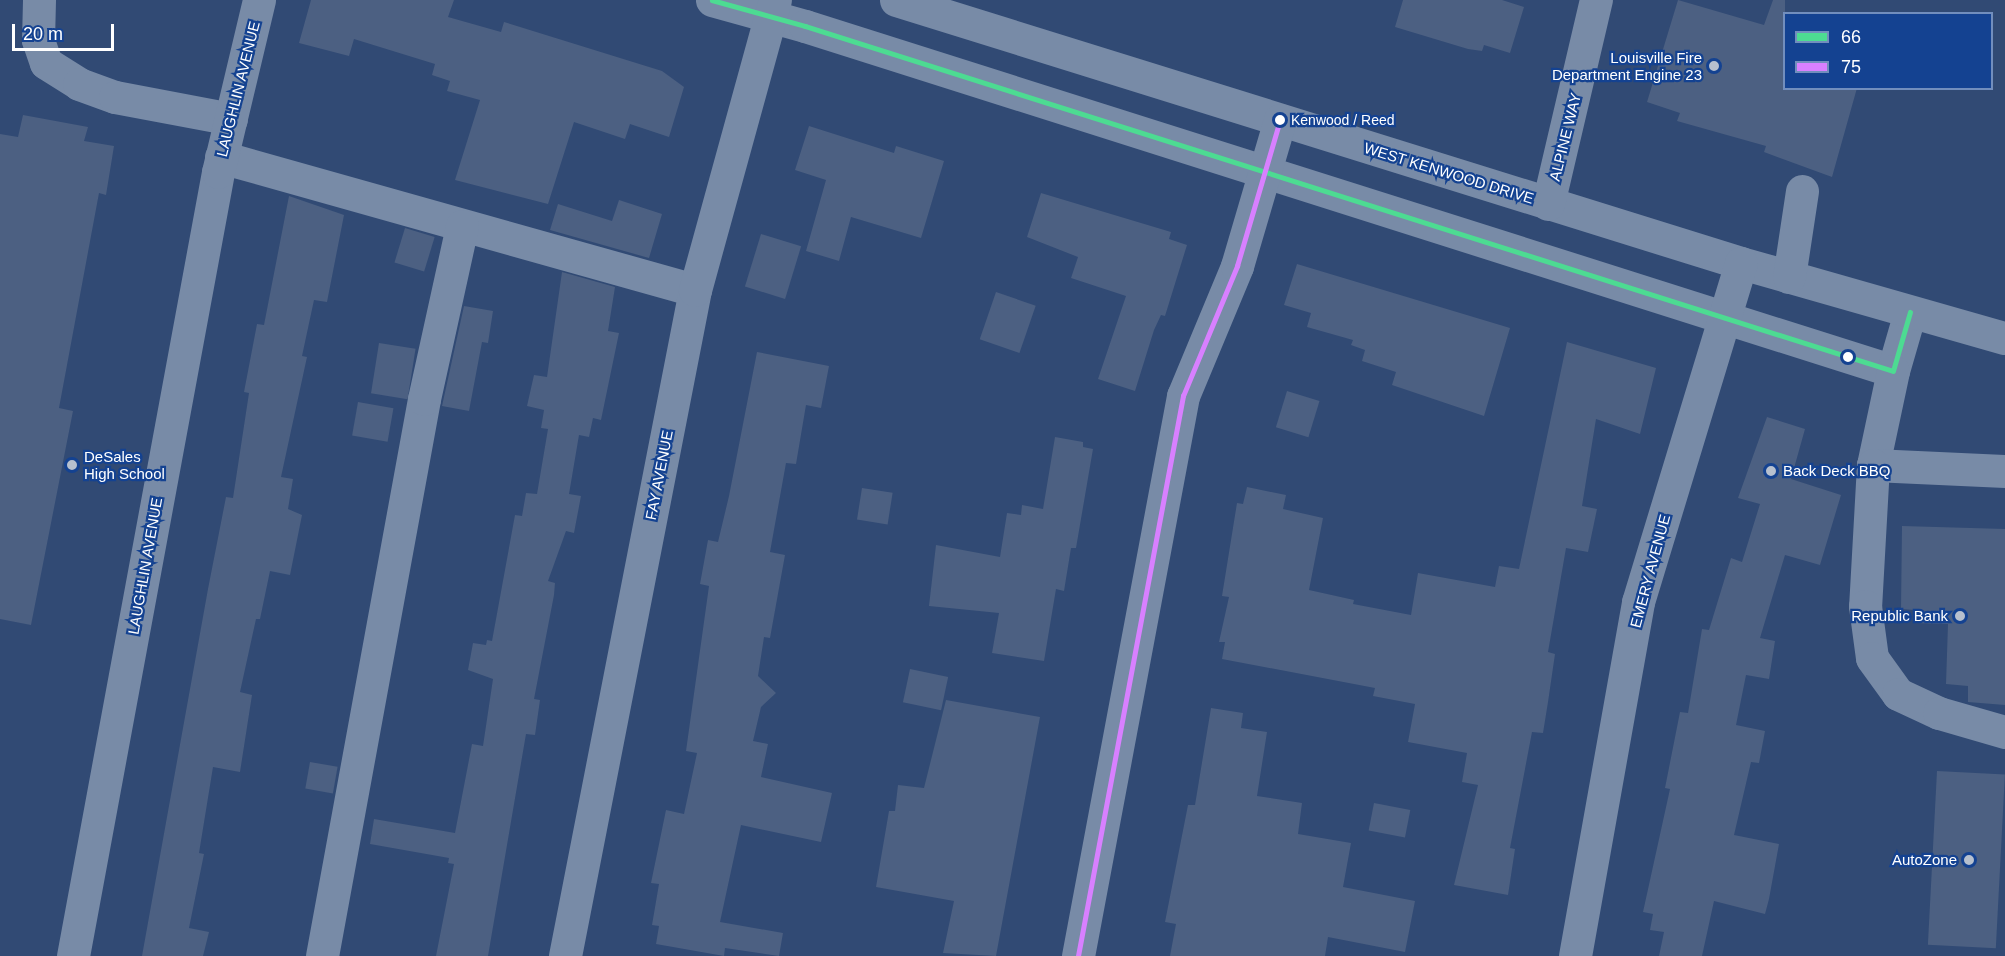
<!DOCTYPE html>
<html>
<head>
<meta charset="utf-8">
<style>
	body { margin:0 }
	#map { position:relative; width:2005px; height:956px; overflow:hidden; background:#314a74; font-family:Helvetica,sans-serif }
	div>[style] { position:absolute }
	.building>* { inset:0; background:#4c6082; transform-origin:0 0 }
	.minor>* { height:33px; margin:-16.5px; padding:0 16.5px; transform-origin:16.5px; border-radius:16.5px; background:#788ba7 }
	.bus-1>* { height:4.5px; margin:-2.25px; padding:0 2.25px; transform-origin:2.25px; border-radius:2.25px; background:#4ddb92 }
	.bus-2>* { height:4.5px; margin:-2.25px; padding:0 2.25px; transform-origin:2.25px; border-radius:2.25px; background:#d880ff }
	.dots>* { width:16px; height:16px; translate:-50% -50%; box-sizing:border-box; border:3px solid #144291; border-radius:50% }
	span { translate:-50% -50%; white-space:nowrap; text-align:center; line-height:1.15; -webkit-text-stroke:4.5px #144291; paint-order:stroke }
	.bus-label { font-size:14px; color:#fff }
	.left { translate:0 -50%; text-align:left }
	.poi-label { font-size:15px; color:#fff }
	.right { translate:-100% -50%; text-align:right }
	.street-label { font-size:15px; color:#fff }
	.legend { position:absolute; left:1783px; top:12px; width:210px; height:78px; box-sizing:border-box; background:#144291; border:2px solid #728ebd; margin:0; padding:8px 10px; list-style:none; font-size:18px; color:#fff }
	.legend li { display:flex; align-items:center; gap:12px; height:30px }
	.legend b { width:30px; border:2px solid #728ebd }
	.scale { position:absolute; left:12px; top:24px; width:102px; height:27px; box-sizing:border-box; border:3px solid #fff; border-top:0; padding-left:8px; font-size:18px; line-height:21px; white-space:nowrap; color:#fff; -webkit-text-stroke:4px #144291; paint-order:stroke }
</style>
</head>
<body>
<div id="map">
	<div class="building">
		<div style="clip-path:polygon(311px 0,454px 0,448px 17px,501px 32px,504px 22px,662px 71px,684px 87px,669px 137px,630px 124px,625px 139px,574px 122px,548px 204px,455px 180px,480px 100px,447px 91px,450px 81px,432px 75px,435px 64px,354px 39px,349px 56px,299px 43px)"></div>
		<div style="clip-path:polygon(1403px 0,1502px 0,1524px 7px,1510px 53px,1484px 45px,1482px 51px,1468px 49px,1395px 27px)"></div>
		<div style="clip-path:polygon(1678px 0,1764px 25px,1773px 0,1785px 0,1785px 88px,1857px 88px,1832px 177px,1764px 152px,1766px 146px,1677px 121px,1680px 113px,1647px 102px)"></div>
		<div style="clip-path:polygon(23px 115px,88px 127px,84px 141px,114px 146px,106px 195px,99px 193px,59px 408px,73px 411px,31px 625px,0 619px,0 134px,18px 137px)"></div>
		<div style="clip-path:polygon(809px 126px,894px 153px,896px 146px,944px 161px,921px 238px,851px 217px,839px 261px,806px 251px,826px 180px,795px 170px)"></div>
		<div style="clip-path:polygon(1041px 193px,1171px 232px,1169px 239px,1187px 245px,1165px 316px,1161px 315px,1154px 330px,1135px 391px,1098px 379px,1126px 296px,1071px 278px,1078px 257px,1027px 237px)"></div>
		<div style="clip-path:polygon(289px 196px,344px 215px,327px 302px,314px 300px,302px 356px,307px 357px,281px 477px,293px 479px,288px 509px,302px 515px,290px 575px,270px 571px,260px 619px,256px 619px,240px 692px,252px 695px,240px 772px,213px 767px,199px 853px,204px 854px,189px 928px,209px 932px,203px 956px,142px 956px,208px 589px,226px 497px,233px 498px,249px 393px,244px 392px,257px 324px,264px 325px)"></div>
		<div style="clip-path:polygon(619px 200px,662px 214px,649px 258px,550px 230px,558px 204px,612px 221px)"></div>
		<div style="left:405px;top:228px;width:31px;height:36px;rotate:17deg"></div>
		<div style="left:761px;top:234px;width:42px;height:55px;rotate:17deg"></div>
		<div style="clip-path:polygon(1297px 264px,1510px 328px,1484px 416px,1392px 385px,1396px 372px,1362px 361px,1365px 350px,1351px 345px,1353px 340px,1307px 327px,1311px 313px,1284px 305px)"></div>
		<div style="clip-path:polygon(562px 272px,615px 287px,608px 331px,619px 333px,601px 420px,593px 418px,589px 437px,579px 435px,569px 494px,581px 496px,574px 533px,566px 531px,548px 581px,555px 583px,554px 595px,534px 699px,540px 700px,535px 735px,526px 734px,488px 956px,436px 956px,454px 864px,448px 863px,449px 858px,370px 844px,374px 819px,455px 833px,472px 744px,483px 746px,493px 679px,468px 670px,473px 643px,486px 645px,487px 640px,492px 641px,515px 515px,522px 516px,526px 493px,537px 494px,548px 429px,541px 428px,544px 410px,527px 406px,534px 375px,547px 377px)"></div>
		<div style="left:996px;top:292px;width:42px;height:50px;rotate:19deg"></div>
		<div style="clip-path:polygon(464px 306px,493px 311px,488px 343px,482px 342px,469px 411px,442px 406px)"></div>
		<div style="clip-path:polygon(1567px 342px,1656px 368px,1640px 434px,1596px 419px,1582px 506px,1597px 509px,1588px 552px,1566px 548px,1548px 652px,1555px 654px,1548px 702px,1543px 733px,1532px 732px,1510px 848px,1515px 849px,1508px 895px,1454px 885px,1478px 785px,1462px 782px,1467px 753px,1408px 742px,1415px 704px,1373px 696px,1375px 688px,1222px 659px,1225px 642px,1219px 642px,1229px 597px,1222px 596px,1237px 503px,1243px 504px,1247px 487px,1286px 495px,1283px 509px,1323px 518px,1309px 590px,1354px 600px,1353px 604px,1411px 615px,1418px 573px,1495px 587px,1499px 566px,1519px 569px)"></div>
		<div style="left:379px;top:343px;width:37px;height:51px;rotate:9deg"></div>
		<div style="clip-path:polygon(757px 352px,829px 366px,821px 408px,806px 405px,796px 464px,786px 463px,770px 552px,785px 555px,770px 638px,764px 637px,758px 676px,776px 693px,761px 707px,753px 741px,768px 744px,761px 777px,832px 793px,821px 842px,741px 825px,720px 922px,783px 933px,779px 956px,725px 948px,724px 956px,656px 944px,659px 926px,652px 925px,659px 884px,651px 883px,666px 810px,684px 814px,697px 753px,686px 751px,709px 586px,700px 584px,708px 540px,718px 542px,729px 496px)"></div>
		<div style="left:1287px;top:391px;width:34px;height:38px;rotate:17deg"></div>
		<div style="left:358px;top:402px;width:36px;height:34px;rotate:10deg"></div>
		<div style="clip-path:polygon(1767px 417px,1805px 429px,1791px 479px,1841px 495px,1820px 565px,1785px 555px,1760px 638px,1775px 641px,1769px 679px,1746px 675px,1736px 725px,1765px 731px,1759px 763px,1751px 762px,1734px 835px,1779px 844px,1769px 899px,1765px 914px,1714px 901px,1702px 956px,1659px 956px,1664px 932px,1650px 930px,1653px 914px,1643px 912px,1670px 789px,1665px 788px,1680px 712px,1688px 713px,1702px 629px,1709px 630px,1731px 558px,1742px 562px,1760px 504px,1738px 498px)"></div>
		<div style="clip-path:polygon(1055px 437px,1083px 442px,1083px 447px,1093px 449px,1076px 548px,1071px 548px,1064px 591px,1056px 589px,1044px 661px,992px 653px,999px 613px,929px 606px,936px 545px,1000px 557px,1007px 513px,1021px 515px,1022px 505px,1043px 509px)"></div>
		<div style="left:862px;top:488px;width:31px;height:32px;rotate:9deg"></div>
		<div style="clip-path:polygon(1902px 526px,2005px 529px,2005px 705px,1968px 702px,1968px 686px,1946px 684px,1948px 624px,1915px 623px,1914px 610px,1901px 609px)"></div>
		<div style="left:910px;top:669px;width:39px;height:34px;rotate:12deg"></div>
		<div style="clip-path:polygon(946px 700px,1040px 717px,996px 956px,943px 953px,954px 901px,876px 887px,889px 811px,895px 811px,898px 785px,924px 788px)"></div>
		<div style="clip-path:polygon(1211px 708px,1243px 713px,1241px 728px,1267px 732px,1257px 796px,1302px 803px,1298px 834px,1351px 843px,1343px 887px,1415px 901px,1405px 952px,1328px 937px,1325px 956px,1170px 956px,1176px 924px,1165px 922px,1188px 805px,1195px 805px)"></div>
		<div style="left:310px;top:762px;width:28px;height:27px;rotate:10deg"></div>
		<div style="left:1937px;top:771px;width:68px;height:174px;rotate:3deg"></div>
		<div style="left:1374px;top:803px;width:37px;height:28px;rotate:11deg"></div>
	</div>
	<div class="minor">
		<div style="left:39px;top:0;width:40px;rotate:91.4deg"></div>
		<div style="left:38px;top:40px;width:24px;rotate:71deg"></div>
		<div style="left:46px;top:63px;width:39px;rotate:32deg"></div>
		<div style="left:79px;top:84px;width:38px;rotate:20deg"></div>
		<div style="left:115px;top:97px;width:118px;rotate:10.7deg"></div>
		<div style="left:712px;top:0;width:97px;rotate:15.6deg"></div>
		<div style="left:805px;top:26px;width:1141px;rotate:17.59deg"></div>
		<div style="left:1893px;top:371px;width:61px;rotate:-73.9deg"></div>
		<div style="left:896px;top:0;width:885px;rotate:17.29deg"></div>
		<div style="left:1741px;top:263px;width:274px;rotate:15.9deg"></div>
		<div style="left:221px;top:157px;width:492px;rotate:15.7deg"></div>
		<div style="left:1548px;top:204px;width:210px;rotate:-76.8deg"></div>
		<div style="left:1789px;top:277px;width:87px;rotate:-81.4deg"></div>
		<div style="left:1893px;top:371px;width:96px;rotate:102deg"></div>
		<div style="left:1873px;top:465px;width:132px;rotate:2.6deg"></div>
		<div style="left:1873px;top:465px;width:141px;rotate:93.2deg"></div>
		<div style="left:1865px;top:606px;width:52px;rotate:82.3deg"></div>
		<div style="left:1872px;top:658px;width:44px;rotate:54.2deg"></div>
		<div style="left:1898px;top:694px;width:45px;rotate:24.9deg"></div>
		<div style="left:1939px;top:713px;width:69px;rotate:16.1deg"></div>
		<div style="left:73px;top:956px;width:797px;rotate:-79.52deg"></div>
		<div style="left:218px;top:172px;width:177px;rotate:-76.6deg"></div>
		<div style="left:322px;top:956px;width:566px;rotate:-79.62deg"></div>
		<div style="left:424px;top:399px;width:177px;rotate:-77.6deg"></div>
		<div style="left:565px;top:956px;width:679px;rotate:-78.96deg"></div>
		<div style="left:695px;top:290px;width:301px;rotate:-74.6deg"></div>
		<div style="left:1078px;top:956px;width:570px;rotate:-79.38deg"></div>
		<div style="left:1183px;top:396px;width:141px;rotate:-67.4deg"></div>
		<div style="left:1237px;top:266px;width:152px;rotate:-73.6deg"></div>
		<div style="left:1575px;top:956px;width:360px;rotate:-79.9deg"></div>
		<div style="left:1638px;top:602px;width:354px;rotate:-73.1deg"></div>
	</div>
	<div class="bus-1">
		<div style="left:712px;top:0;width:97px;rotate:15.6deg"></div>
		<div style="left:805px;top:26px;width:1141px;rotate:17.59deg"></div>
		<div style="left:1893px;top:371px;width:61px;rotate:-73.9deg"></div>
	</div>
	<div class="bus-2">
		<div style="left:1078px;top:956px;width:570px;rotate:-79.38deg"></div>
		<div style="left:1183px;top:396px;width:141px;rotate:-67.4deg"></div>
		<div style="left:1237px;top:266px;width:152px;rotate:-73.6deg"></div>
	</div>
	<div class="dots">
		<div style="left:1714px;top:66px;background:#b7c0ce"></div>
		<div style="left:1280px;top:120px;background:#fff"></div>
		<div style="left:1848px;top:357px;background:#fff"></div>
		<div style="left:72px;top:465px;background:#b7c0ce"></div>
		<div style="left:1771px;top:471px;background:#b7c0ce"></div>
		<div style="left:1960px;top:616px;background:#b7c0ce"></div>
		<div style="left:1969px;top:860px;background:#b7c0ce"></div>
	</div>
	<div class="bus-label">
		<span class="left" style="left:1291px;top:120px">Kenwood / Reed</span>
	</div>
	<div class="poi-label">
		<span class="right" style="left:1702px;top:66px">Louisville Fire<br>Department Engine 23</span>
		<span class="left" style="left:84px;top:465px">DeSales<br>High School</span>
		<span class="left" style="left:1783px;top:471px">Back Deck BBQ</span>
		<span class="right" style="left:1948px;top:616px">Republic Bank</span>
		<span class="right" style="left:1957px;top:860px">AutoZone</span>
	</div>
	<div class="street-label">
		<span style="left:238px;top:89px;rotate:-76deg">LAUGHLIN AVENUE</span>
		<span style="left:1565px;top:137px;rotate:-76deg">ALPINE WAY</span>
		<span style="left:1449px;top:173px;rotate:17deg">WEST KENWOOD DRIVE</span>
		<span style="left:659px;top:475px;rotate:-79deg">FAY AVENUE</span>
		<span style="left:145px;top:566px;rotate:-80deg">LAUGHLIN AVENUE</span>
		<span style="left:1650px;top:571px;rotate:-75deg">EMERY AVENUE</span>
	</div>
	<ul class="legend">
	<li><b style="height:8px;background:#4ddb92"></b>66</li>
	<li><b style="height:8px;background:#d880ff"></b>75</li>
	</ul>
	<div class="scale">20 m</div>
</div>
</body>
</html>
